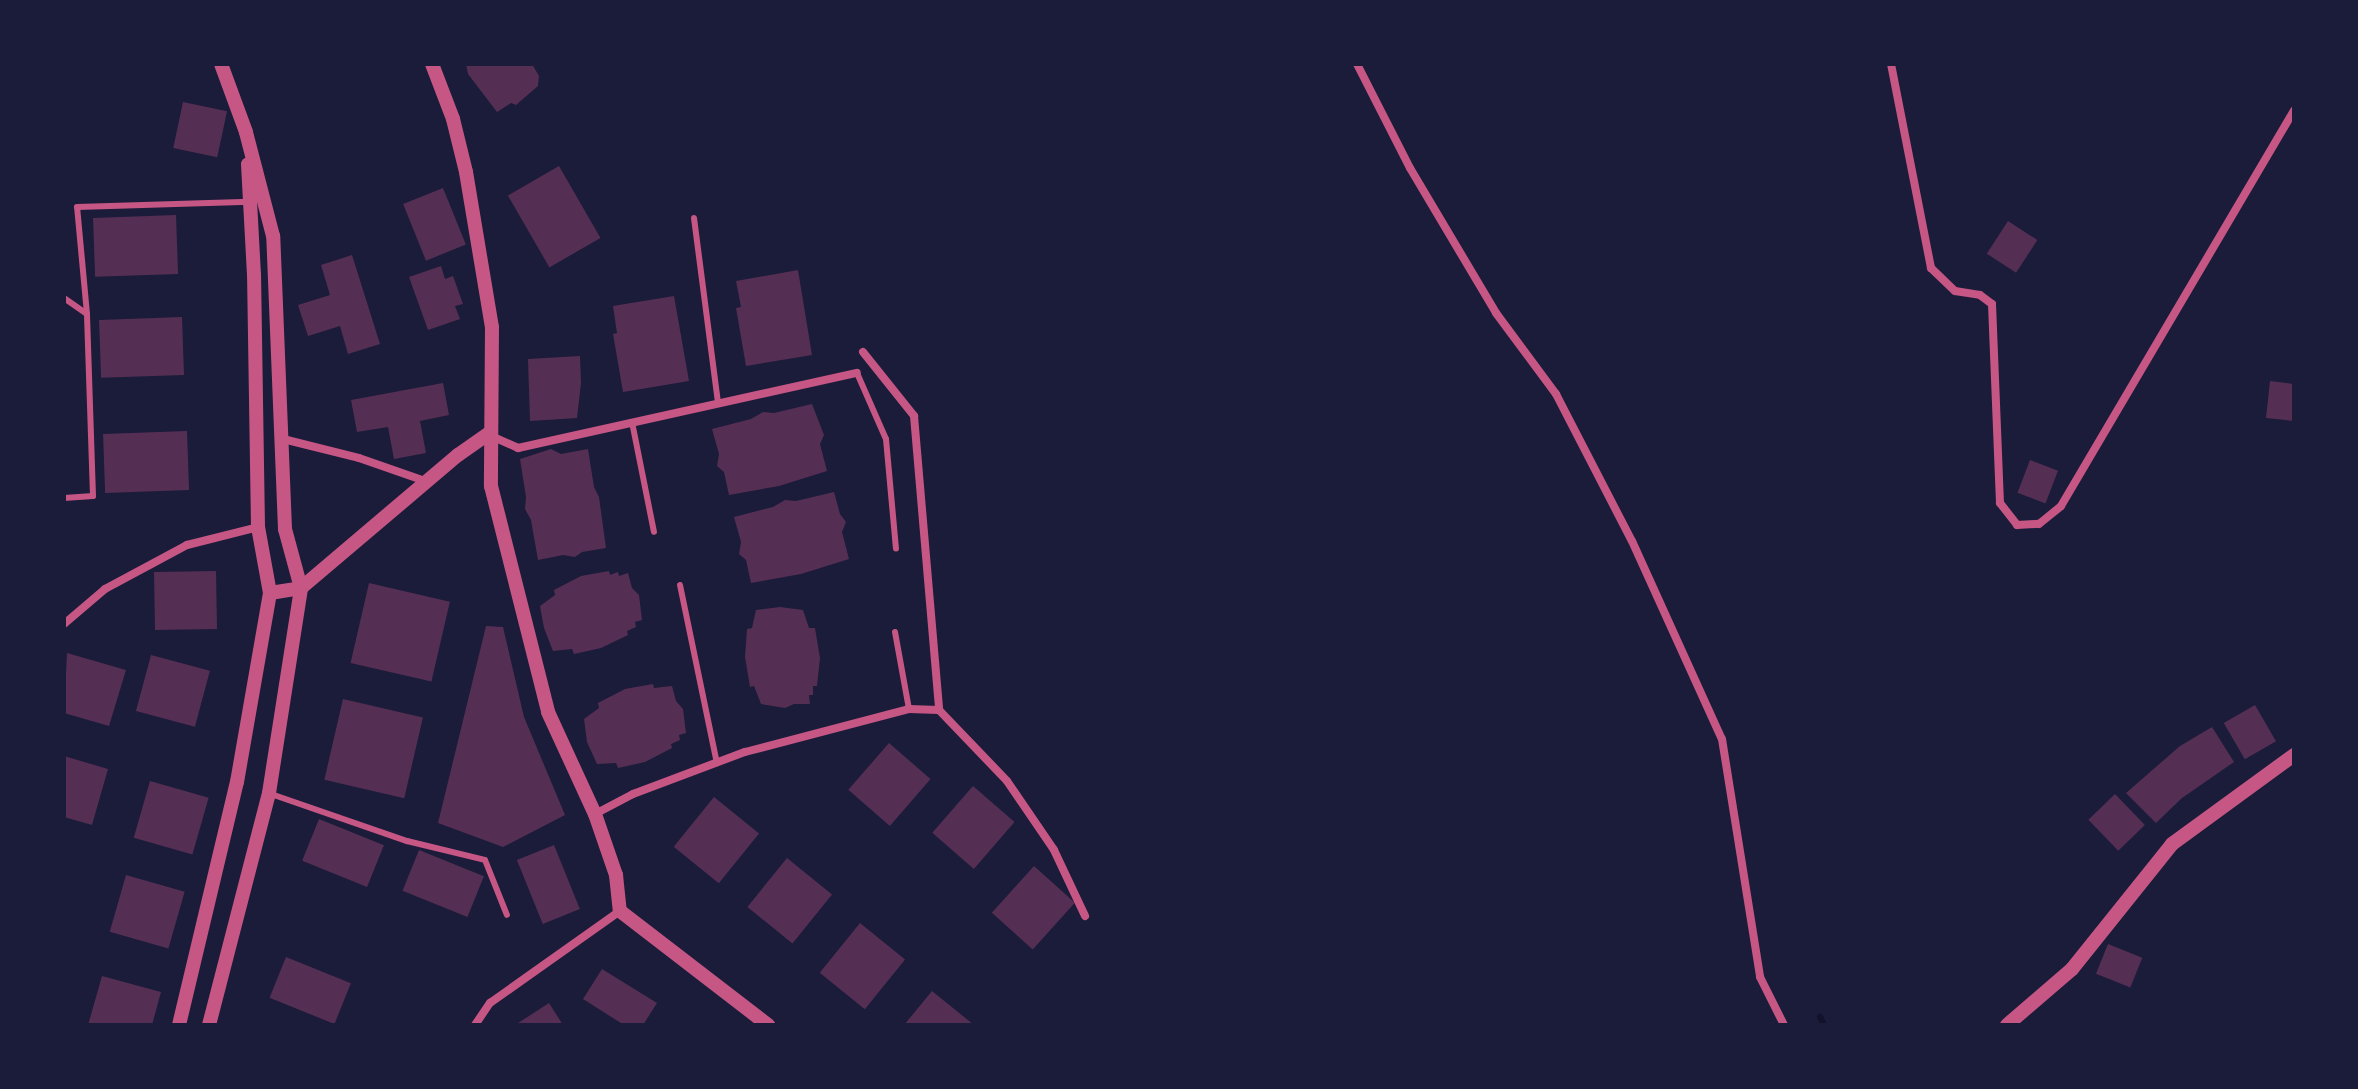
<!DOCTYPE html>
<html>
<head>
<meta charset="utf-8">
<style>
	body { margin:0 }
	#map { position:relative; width:2358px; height:1089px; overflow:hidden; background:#1b1b3a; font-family:"Asap Condensed",sans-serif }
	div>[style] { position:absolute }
	.stream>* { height:6px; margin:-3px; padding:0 3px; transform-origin:3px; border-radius:3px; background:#12122b }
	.building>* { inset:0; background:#542f53; transform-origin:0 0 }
	.service>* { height:6px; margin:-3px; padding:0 3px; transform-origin:3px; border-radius:3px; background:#c65784 }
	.minor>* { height:8px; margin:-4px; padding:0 4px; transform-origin:4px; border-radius:4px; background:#c65784 }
	.tertiary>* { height:14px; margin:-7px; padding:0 7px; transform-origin:7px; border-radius:7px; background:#c65784 }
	span { translate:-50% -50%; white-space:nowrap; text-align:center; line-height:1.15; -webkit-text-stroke:7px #1b1b3a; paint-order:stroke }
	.frame { position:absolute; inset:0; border:66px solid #1b1b3a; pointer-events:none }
</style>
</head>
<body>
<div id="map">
	<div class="stream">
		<div style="left:1820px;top:1017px;width:9px;rotate:63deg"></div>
	</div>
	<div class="building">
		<div style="clip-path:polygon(466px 64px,532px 64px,539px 76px,538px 86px,516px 105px,511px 103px,497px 112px,468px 74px)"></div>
		<div style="left:183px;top:102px;width:45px;height:47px;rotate:12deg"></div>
		<div style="left:559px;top:166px;width:83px;height:59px;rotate:60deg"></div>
		<div style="left:443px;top:188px;width:61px;height:43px;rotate:68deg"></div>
		<div style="left:176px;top:215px;width:59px;height:83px;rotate:88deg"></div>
		<div style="left:2008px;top:221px;width:35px;height:39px;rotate:33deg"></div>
		<div style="clip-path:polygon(352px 255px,380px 344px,348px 354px,340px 326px,308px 336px,298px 305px,330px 295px,321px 265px)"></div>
		<div style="clip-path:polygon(441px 266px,445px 279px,453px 276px,463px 304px,455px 306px,460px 319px,428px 330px,409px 277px)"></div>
		<div style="clip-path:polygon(798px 270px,812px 355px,746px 366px,736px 308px,741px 307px,736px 281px)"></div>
		<div style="clip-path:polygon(674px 296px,689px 381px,623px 392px,613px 334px,617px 333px,613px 306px)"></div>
		<div style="left:182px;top:317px;width:58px;height:83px;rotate:88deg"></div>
		<div style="clip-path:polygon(580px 356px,581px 383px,577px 418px,530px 421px,528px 359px)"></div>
		<div style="clip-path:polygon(2270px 381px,2294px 384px,2294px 421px,2266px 418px)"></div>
		<div style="clip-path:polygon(443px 383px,449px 415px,420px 421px,426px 453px,394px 459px,388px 427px,357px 432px,351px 400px)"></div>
		<div style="clip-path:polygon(812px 404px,824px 435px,820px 444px,827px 471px,779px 486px,729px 495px,724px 472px,717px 466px,719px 454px,712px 429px,751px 419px,763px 412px,774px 413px)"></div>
		<div style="left:187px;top:431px;width:59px;height:84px;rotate:88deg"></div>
		<div style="clip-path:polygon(551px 449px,561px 454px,588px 449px,594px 487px,599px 497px,606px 548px,582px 552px,575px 557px,563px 555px,538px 560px,531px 520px,525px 509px,526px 497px,520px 459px)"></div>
		<div style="left:2030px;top:460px;width:30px;height:35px;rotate:21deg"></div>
		<div style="clip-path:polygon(834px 492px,840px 514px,846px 522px,842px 532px,849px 559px,801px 574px,751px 583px,746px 560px,739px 554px,741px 542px,734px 517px,773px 507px,785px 500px,796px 501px)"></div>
		<div style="left:216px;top:571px;width:58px;height:62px;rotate:89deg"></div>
		<div style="clip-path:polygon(609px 571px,610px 575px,618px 572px,619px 576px,628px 573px,632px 588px,639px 595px,642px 620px,635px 622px,636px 627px,627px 631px,628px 635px,601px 648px,574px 654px,572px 649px,553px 651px,544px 628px,540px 606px,555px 595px,554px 590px,581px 576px)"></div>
		<div style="left:369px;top:583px;width:83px;height:82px;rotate:13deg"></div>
		<div style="clip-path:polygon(780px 607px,803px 610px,809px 628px,815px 628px,820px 658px,817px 686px,813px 686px,813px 695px,809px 695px,810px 704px,794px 704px,785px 708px,761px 704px,754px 686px,750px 687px,745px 657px,747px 629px,752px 628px,756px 610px)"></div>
		<div style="clip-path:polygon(486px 626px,503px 627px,524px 717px,565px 815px,503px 847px,438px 823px)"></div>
		<div style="clip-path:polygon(67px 653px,126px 670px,109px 726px,64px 713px)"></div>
		<div style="left:151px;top:655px;width:61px;height:58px;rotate:15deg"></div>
		<div style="clip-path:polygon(653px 684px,654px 688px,672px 686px,676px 701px,683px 709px,686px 733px,679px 735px,680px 740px,671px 744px,672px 748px,645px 762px,618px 768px,616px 763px,597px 764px,587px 742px,584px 719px,599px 708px,598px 703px,625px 689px)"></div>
		<div style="left:343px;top:699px;width:82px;height:83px;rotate:13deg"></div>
		<div style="left:2255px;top:705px;width:42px;height:36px;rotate:60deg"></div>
		<div style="clip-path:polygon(2212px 727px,2234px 762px,2182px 798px,2156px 823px,2126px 793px,2180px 746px)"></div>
		<div style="left:889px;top:743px;width:55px;height:62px;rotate:41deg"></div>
		<div style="clip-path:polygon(64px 756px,108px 769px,92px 825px,64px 817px)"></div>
		<div style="left:150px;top:781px;width:61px;height:59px;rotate:16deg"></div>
		<div style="left:973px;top:786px;width:55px;height:62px;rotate:41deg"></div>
		<div style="left:2115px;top:794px;width:43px;height:37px;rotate:46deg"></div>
		<div style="left:714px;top:797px;width:58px;height:64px;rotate:39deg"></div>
		<div style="left:319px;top:819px;width:70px;height:45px;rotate:22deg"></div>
		<div style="left:554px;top:845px;width:69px;height:40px;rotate:68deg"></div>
		<div style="left:419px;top:850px;width:70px;height:44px;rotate:22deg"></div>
		<div style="left:787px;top:858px;width:58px;height:63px;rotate:39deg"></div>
		<div style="left:1034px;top:866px;width:55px;height:63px;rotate:42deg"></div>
		<div style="left:126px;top:875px;width:61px;height:59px;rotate:16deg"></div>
		<div style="left:860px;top:923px;width:58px;height:64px;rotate:39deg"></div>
		<div style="left:2108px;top:944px;width:37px;height:32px;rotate:22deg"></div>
		<div style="left:286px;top:957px;width:70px;height:44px;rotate:22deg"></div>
		<div style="clip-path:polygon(602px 969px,657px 1003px,643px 1025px,624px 1025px,583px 999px)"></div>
		<div style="clip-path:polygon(102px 976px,161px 992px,152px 1025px,88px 1025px)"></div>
		<div style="clip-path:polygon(932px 991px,974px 1025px,904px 1025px)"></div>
		<div style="clip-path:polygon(549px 1003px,563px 1025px,515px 1025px)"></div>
	</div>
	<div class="service">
		<div style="left:694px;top:218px;width:186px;rotate:82.6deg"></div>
		<div style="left:64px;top:298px;width:28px;rotate:35deg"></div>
		<div style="left:857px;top:373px;width:72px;rotate:66.3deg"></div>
		<div style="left:886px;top:439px;width:110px;rotate:84.8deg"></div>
		<div style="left:632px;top:422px;width:112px;rotate:78.7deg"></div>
		<div style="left:64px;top:498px;width:29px;rotate:-4deg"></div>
		<div style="left:93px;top:496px;width:182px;rotate:-91.9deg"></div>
		<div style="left:87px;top:314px;width:107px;rotate:-95.3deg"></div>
		<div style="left:77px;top:207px;width:173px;rotate:-1.7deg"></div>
		<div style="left:680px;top:585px;width:182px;rotate:78.3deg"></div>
		<div style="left:895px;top:632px;width:78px;rotate:79.7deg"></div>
		<div style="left:271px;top:794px;width:144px;rotate:19.1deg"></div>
		<div style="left:407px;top:841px;width:80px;rotate:13.7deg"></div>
		<div style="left:485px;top:860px;width:59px;rotate:68.2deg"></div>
	</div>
	<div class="minor">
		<div style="left:1357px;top:64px;width:117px;rotate:63deg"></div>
		<div style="left:1410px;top:168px;width:169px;rotate:59.3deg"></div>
		<div style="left:1496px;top:313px;width:101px;rotate:53.5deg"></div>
		<div style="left:1556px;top:394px;width:165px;rotate:62.7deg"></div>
		<div style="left:1632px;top:541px;width:217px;rotate:65.6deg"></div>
		<div style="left:1722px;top:739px;width:241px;rotate:80.9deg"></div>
		<div style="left:1760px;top:977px;width:54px;rotate:63.4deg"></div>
		<div style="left:1891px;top:64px;width:208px;rotate:78.9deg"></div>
		<div style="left:1931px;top:268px;width:33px;rotate:44deg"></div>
		<div style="left:1955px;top:291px;width:25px;rotate:9deg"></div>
		<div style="left:1980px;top:295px;width:15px;rotate:37deg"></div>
		<div style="left:1992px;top:304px;width:199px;rotate:87.7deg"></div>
		<div style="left:2000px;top:503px;width:28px;rotate:52deg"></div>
		<div style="left:2017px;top:525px;width:22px;rotate:-3deg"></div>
		<div style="left:2039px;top:524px;width:28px;rotate:-39deg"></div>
		<div style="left:2061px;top:506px;width:459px;rotate:-59.5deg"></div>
		<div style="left:863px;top:352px;width:82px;rotate:51.4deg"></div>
		<div style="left:914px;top:416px;width:295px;rotate:85.1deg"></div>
		<div style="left:939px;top:710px;width:98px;rotate:46.2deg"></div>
		<div style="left:1007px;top:781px;width:83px;rotate:55.7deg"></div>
		<div style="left:1054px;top:850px;width:73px;rotate:64.8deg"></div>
		<div style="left:489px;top:435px;width:32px;rotate:24deg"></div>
		<div style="left:518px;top:448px;width:347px;rotate:-12.5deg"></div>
		<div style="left:283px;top:439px;width:78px;rotate:14deg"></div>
		<div style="left:359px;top:458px;width:73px;rotate:19.2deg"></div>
		<div style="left:64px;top:624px;width:54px;rotate:-40.5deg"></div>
		<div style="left:105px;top:589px;width:93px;rotate:-28.2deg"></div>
		<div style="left:187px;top:545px;width:73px;rotate:-14.2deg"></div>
		<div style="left:595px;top:814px;width:43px;rotate:-27.8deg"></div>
		<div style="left:633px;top:794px;width:120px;rotate:-20.6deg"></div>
		<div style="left:745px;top:752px;width:170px;rotate:-14.7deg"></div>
		<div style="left:909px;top:709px;width:30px;rotate:2deg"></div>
		<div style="left:475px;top:1025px;width:27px;rotate:-56deg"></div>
		<div style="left:490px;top:1003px;width:159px;rotate:-35.3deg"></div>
	</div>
	<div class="tertiary">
		<div style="left:432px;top:64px;width:59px;rotate:69.1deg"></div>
		<div style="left:453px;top:119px;width:55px;rotate:76.2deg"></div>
		<div style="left:466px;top:172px;width:157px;rotate:80.5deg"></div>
		<div style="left:492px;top:327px;width:159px;rotate:90.4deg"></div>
		<div style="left:491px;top:486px;width:233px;rotate:75.8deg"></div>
		<div style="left:548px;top:712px;width:112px;rotate:65.3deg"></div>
		<div style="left:595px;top:814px;width:65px;rotate:71deg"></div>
		<div style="left:616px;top:875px;width:36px;rotate:84deg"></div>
		<div style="left:620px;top:911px;width:187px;rotate:37.6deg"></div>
		<div style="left:270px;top:593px;width:31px;rotate:-9deg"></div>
		<div style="left:301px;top:588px;width:206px;rotate:-40.3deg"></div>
		<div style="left:458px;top:455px;width:37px;rotate:-35deg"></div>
		<div style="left:179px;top:1025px;width:250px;rotate:-76.6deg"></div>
		<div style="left:237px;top:782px;width:192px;rotate:-80.1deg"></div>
		<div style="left:270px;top:593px;width:67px;rotate:-100.3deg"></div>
		<div style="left:258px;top:527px;width:252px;rotate:-90.9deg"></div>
		<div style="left:254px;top:275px;width:111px;rotate:-93.1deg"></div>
		<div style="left:209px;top:1025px;width:240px;rotate:-75.5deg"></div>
		<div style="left:269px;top:793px;width:207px;rotate:-81.1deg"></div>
		<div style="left:301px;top:588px;width:61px;rotate:-105.2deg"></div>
		<div style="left:285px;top:529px;width:293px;rotate:-92.3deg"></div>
		<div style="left:273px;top:236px;width:107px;rotate:-104.6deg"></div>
		<div style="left:246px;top:132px;width:72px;rotate:-110.2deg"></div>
		<div style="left:2007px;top:1025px;width:86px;rotate:-40.7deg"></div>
		<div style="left:2072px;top:969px;width:160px;rotate:-51.3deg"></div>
		<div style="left:2172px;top:844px;width:151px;rotate:-36.1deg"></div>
	</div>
	<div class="frame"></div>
</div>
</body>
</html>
